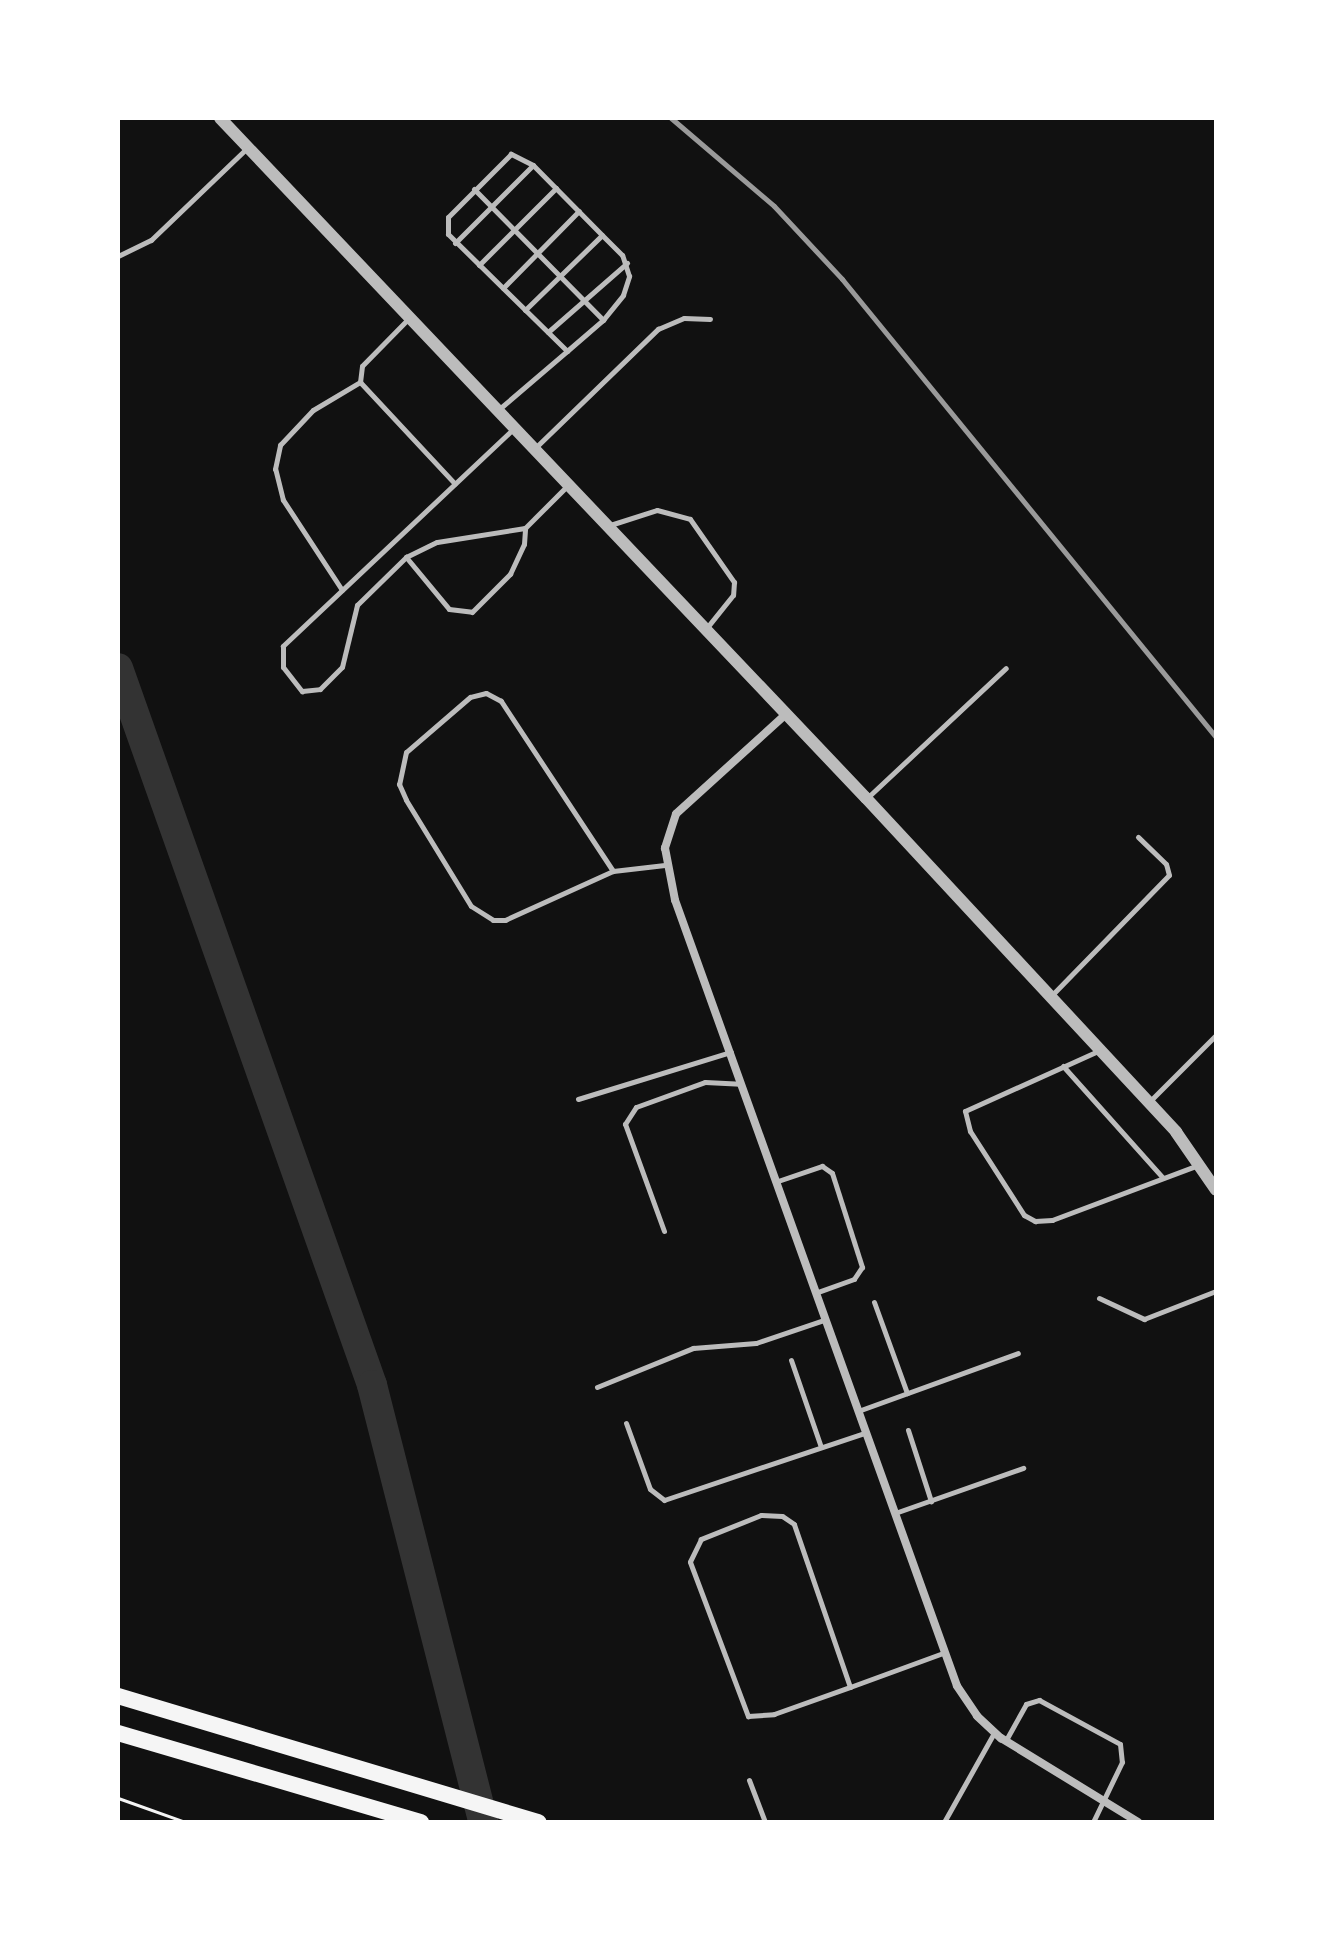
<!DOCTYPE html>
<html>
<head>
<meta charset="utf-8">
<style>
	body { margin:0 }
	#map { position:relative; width:1334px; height:1940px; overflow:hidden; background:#111; font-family:Jost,sans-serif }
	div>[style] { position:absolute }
	.river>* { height:30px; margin:-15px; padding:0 15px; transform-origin:15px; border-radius:15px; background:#333 }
	.path>* { height:3px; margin:-1.5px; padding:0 1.5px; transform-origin:1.5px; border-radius:1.5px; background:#f5f5f5 }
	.service>* { height:5px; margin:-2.5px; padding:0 2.5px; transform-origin:2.5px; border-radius:2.5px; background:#bcbcbc }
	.minor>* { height:8px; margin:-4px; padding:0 4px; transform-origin:4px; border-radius:4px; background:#bcbcbc }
	.tertiary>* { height:12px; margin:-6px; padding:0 6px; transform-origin:6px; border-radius:6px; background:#bcbcbc }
	.primary>* { height:16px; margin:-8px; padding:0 8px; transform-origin:8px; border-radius:8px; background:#f5f5f5 }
	.rail>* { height:5px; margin:-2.5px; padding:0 2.5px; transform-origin:2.5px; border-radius:2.5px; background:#9a9a9a }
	span { translate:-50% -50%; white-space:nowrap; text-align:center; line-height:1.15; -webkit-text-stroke:6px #fff; paint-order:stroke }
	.frame { position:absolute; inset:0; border:120px solid #fff; pointer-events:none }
</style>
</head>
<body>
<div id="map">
	<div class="river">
		<div style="left:118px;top:668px;width:761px;rotate:70.49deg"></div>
		<div style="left:372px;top:1385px;width:451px;rotate:75.7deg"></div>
	</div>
	<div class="path">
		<div style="left:118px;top:1798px;width:71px;rotate:19.7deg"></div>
	</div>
	<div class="service">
		<div style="left:474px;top:189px;width:184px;rotate:45.4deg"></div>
		<div style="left:455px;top:243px;width:110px;rotate:-45deg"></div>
		<div style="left:118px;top:256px;width:37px;rotate:-26deg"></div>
		<div style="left:151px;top:240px;width:133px;rotate:-43.8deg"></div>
		<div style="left:479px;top:265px;width:109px;rotate:-45deg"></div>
		<div style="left:503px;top:288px;width:108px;rotate:-45.4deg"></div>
		<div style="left:525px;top:310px;width:107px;rotate:-44.2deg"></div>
		<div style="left:409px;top:318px;width:67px;rotate:134.4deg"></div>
		<div style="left:362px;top:366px;width:16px;rotate:97deg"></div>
		<div style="left:360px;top:382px;width:139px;rotate:47deg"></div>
		<div style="left:548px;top:332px;width:105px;rotate:-41.1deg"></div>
		<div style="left:498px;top:410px;width:91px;rotate:-40.5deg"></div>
		<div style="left:567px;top:351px;width:48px;rotate:-40.7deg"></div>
		<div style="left:603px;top:320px;width:32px;rotate:-51deg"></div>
		<div style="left:623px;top:295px;width:20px;rotate:-72deg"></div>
		<div style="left:629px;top:276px;width:22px;rotate:-108deg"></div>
		<div style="left:622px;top:255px;width:28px;rotate:-135deg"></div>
		<div style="left:602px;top:235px;width:98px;rotate:-134.6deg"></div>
		<div style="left:533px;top:165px;width:25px;rotate:-153deg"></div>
		<div style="left:511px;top:154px;width:89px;rotate:135deg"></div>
		<div style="left:448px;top:217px;width:17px;rotate:90deg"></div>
		<div style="left:448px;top:234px;width:167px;rotate:44.5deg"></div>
		<div style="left:512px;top:430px;width:315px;rotate:136.7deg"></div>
		<div style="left:283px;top:646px;width:21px;rotate:90deg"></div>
		<div style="left:283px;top:667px;width:31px;rotate:52deg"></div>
		<div style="left:302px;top:691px;width:18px;rotate:-6deg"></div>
		<div style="left:320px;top:689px;width:31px;rotate:-45deg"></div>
		<div style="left:342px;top:667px;width:64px;rotate:-76.4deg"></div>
		<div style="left:357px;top:605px;width:69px;rotate:-44.4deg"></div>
		<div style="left:406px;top:557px;width:34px;rotate:-26deg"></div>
		<div style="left:437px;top:542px;width:89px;rotate:-9deg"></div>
		<div style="left:534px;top:449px;width:173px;rotate:-44.1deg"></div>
		<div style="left:658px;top:329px;width:28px;rotate:-23deg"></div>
		<div style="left:684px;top:318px;width:26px;rotate:2deg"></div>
		<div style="left:607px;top:526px;width:52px;rotate:-17.7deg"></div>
		<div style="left:657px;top:510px;width:34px;rotate:15deg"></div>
		<div style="left:690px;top:519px;width:77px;rotate:55.1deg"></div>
		<div style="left:734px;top:582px;width:13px;rotate:94deg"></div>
		<div style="left:733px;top:595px;width:45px;rotate:128.7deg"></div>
		<div style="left:406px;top:557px;width:67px;rotate:50.4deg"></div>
		<div style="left:449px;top:609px;width:23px;rotate:7deg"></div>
		<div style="left:472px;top:612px;width:54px;rotate:-45deg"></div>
		<div style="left:510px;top:574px;width:33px;rotate:-65deg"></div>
		<div style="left:524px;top:544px;width:16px;rotate:-86deg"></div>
		<div style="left:525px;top:528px;width:61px;rotate:-45deg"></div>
		<div style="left:342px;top:590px;width:108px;rotate:-123.2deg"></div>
		<div style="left:283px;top:500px;width:32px;rotate:-104deg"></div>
		<div style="left:275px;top:469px;width:25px;rotate:-78deg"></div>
		<div style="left:280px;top:445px;width:48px;rotate:-46.7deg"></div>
		<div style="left:313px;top:410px;width:55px;rotate:-30.8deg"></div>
		<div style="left:867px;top:798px;width:190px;rotate:-43.1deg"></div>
		<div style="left:613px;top:871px;width:204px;rotate:-123.4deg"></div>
		<div style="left:501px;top:701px;width:17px;rotate:-152deg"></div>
		<div style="left:486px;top:693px;width:16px;rotate:166deg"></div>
		<div style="left:470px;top:697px;width:84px;rotate:139.3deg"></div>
		<div style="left:406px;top:752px;width:33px;rotate:102deg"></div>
		<div style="left:399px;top:784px;width:17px;rotate:66deg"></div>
		<div style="left:406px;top:800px;width:124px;rotate:58.5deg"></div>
		<div style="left:471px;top:906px;width:26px;rotate:32deg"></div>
		<div style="left:493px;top:920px;width:12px"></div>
		<div style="left:505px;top:920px;width:119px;rotate:-24.4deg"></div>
		<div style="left:613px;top:871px;width:52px;rotate:-6.6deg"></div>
		<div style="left:1050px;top:997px;width:170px;rotate:-45.7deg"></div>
		<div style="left:1169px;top:875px;width:11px;rotate:-105deg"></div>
		<div style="left:1166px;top:864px;width:39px;rotate:-136deg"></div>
		<div style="left:1098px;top:1051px;width:146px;rotate:155.7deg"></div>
		<div style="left:965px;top:1111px;width:21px;rotate:76deg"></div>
		<div style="left:970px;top:1131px;width:100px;rotate:57.3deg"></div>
		<div style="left:1024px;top:1215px;width:13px;rotate:29deg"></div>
		<div style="left:1035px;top:1221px;width:17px;rotate:-3deg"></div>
		<div style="left:1052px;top:1220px;width:156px;rotate:-20.6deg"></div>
		<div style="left:1063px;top:1066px;width:150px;rotate:48.2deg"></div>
		<div style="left:578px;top:1099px;width:160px;rotate:-17.1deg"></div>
		<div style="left:1149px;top:1102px;width:95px;rotate:-45deg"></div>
		<div style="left:775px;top:1182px;width:50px;rotate:-18.8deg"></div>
		<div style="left:822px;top:1166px;width:12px;rotate:35deg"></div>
		<div style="left:832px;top:1173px;width:99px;rotate:72.3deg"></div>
		<div style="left:862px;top:1267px;width:14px;rotate:124deg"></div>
		<div style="left:854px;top:1279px;width:41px;rotate:160.3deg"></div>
		<div style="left:664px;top:1231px;width:114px;rotate:-110deg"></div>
		<div style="left:625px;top:1124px;width:20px;rotate:-57deg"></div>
		<div style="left:636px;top:1107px;width:73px;rotate:-19.9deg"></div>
		<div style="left:705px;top:1082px;width:35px;rotate:3deg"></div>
		<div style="left:1099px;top:1298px;width:50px;rotate:25deg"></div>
		<div style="left:1144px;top:1319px;width:77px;rotate:-21.3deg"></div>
		<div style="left:874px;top:1302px;width:97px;rotate:70.1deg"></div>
		<div style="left:791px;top:1360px;width:92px;rotate:71deg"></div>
		<div style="left:597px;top:1387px;width:104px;rotate:-22.1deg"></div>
		<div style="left:693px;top:1348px;width:63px;rotate:-4.5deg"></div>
		<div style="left:756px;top:1343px;width:72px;rotate:-18.7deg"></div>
		<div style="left:858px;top:1411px;width:170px;rotate:-19.9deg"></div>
		<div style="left:626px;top:1423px;width:70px;rotate:70deg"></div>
		<div style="left:650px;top:1489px;width:18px;rotate:38deg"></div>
		<div style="left:664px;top:1500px;width:211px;rotate:-18.5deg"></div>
		<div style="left:908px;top:1430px;width:75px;rotate:72.1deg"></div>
		<div style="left:895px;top:1513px;width:136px;rotate:-19.4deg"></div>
		<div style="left:850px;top:1687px;width:172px;rotate:-109deg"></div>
		<div style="left:794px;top:1524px;width:14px;rotate:-146deg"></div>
		<div style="left:782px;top:1516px;width:21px;rotate:-177deg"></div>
		<div style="left:761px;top:1515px;width:65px;rotate:158.2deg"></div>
		<div style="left:701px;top:1539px;width:25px;rotate:116deg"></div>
		<div style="left:690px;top:1562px;width:165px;rotate:69.4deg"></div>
		<div style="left:748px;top:1716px;width:26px;rotate:-4deg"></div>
		<div style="left:774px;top:1714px;width:81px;rotate:-19.6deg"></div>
		<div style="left:850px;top:1687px;width:99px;rotate:-20.1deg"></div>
		<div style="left:1006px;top:1740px;width:41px;rotate:-60.9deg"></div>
		<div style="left:1026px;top:1704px;width:14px;rotate:-17deg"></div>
		<div style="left:1039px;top:1700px;width:92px;rotate:28.5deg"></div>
		<div style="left:1120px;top:1744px;width:18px;rotate:84deg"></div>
		<div style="left:1122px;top:1762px;width:67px;rotate:115.8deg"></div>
		<div style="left:749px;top:1780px;width:45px;rotate:69.1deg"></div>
		<div style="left:944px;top:1822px;width:102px;rotate:-60.7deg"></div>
	</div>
	<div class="minor">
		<div style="left:785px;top:715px;width:147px;rotate:137.8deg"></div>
		<div style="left:676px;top:814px;width:36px;rotate:108deg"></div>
		<div style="left:665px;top:848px;width:53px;rotate:79.1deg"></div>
		<div style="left:675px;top:900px;width:835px;rotate:70.26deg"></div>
		<div style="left:957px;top:1686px;width:36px;rotate:56deg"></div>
		<div style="left:977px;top:1716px;width:33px;rotate:43deg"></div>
		<div style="left:1001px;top:1738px;width:161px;rotate:31.5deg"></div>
	</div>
	<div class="tertiary">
		<div style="left:220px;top:118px;width:938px;rotate:46.47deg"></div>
		<div style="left:866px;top:798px;width:456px;rotate:47.1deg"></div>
		<div style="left:1176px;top:1132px;width:70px;rotate:55.4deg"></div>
	</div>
	<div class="primary">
		<div style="left:118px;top:1696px;width:439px;rotate:16.7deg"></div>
		<div style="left:118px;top:1733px;width:316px;rotate:16.4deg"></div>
	</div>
	<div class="rail">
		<div style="left:671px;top:118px;width:135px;rotate:40.5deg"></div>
		<div style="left:774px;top:206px;width:100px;rotate:47deg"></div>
		<div style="left:842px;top:279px;width:591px;rotate:50.77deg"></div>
	</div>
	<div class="frame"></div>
</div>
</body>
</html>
